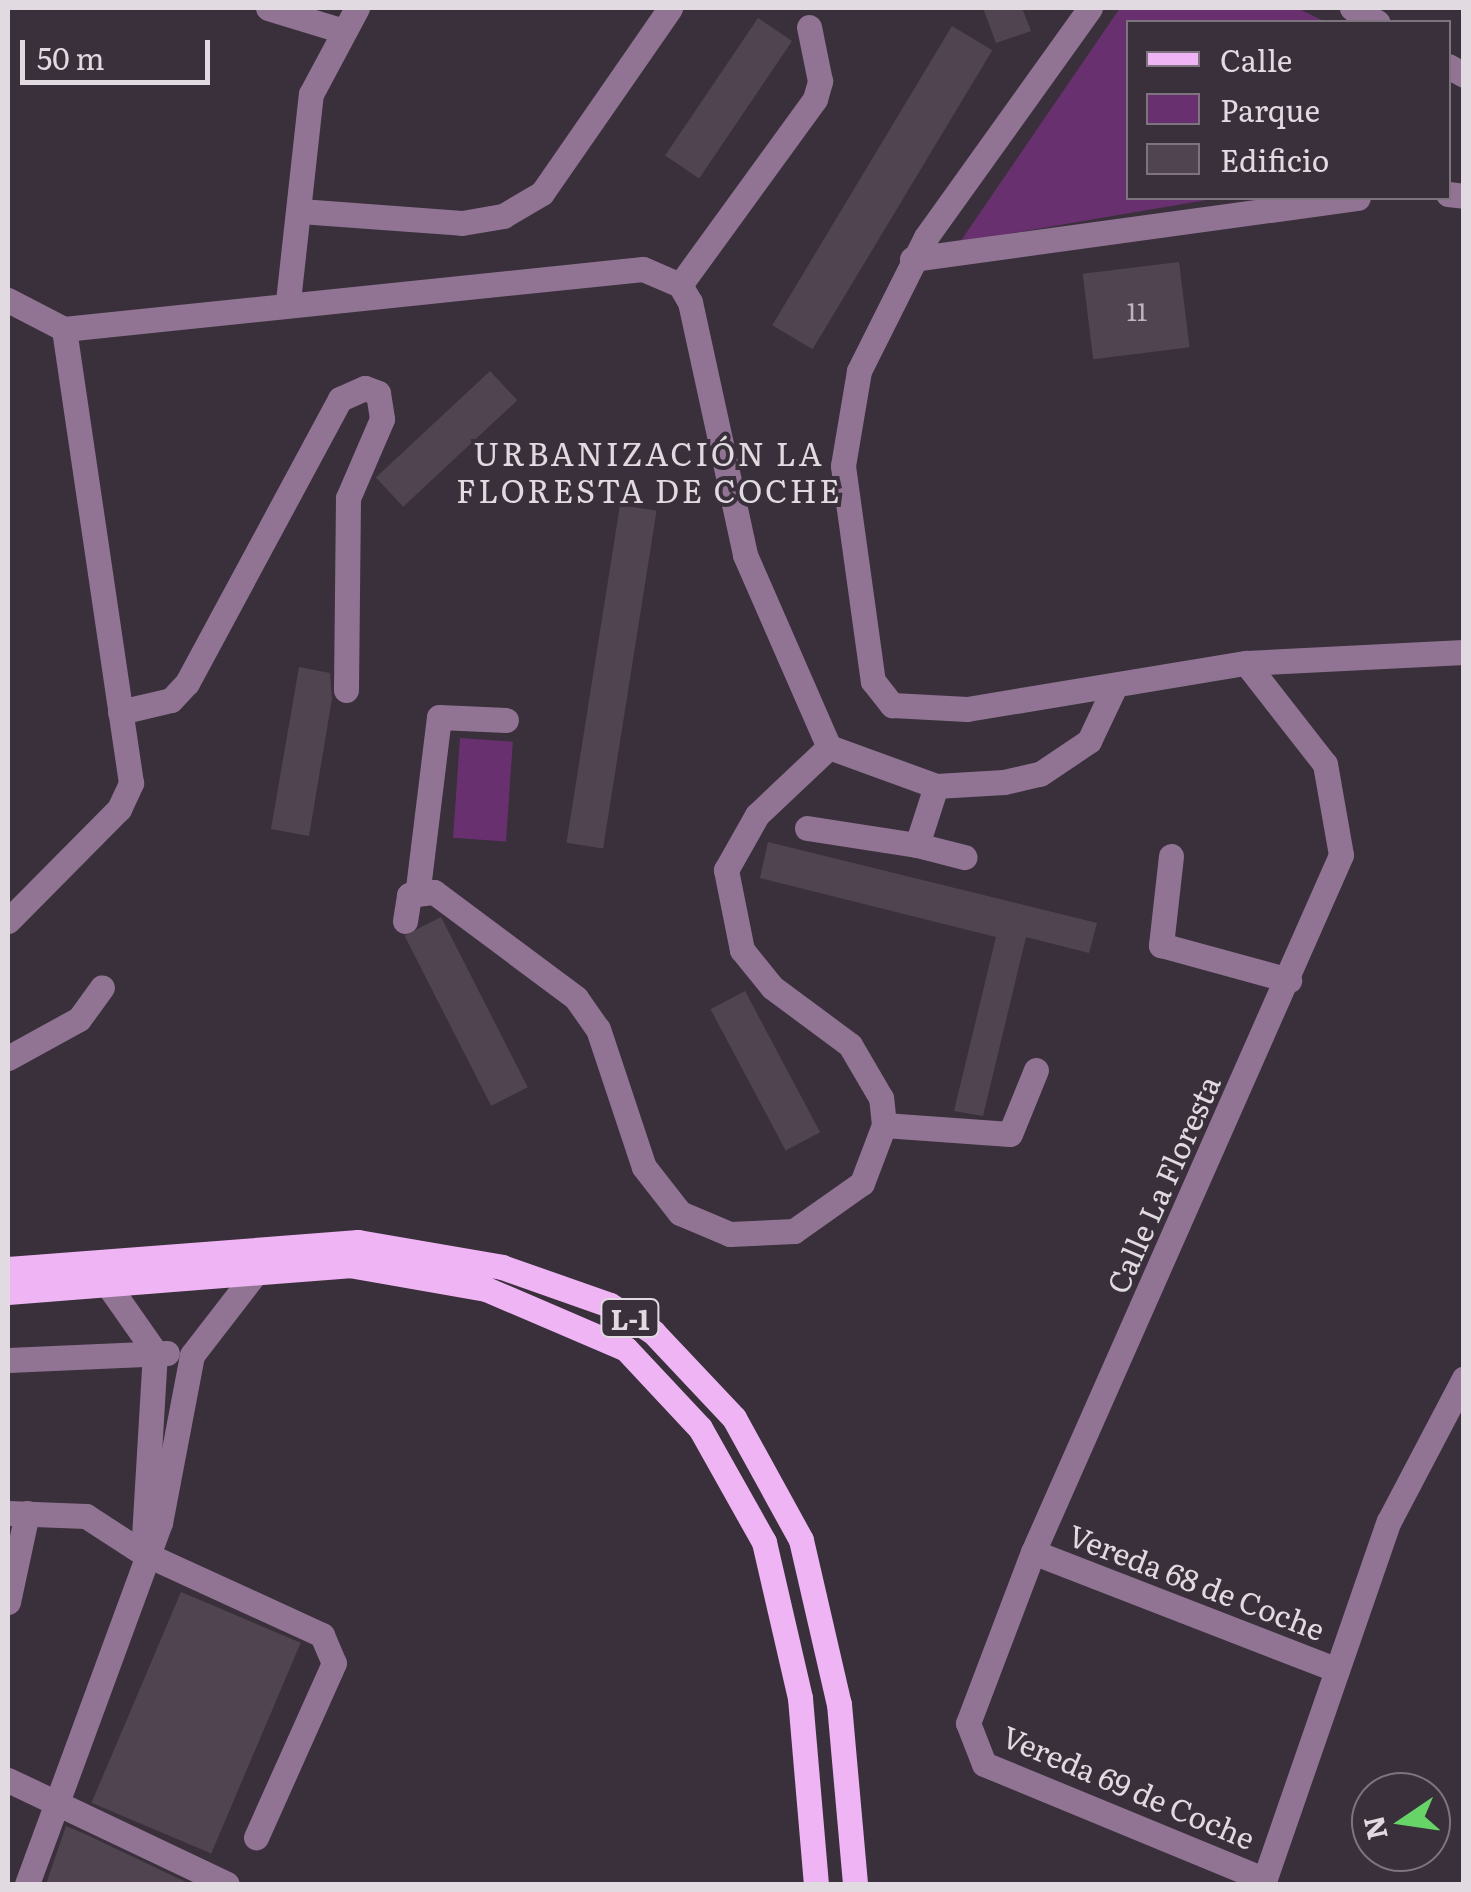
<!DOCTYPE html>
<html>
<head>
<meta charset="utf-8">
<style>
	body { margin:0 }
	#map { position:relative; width:1471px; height:1892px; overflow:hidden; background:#3a303b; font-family:Literata,serif }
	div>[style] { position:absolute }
	.green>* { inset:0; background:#69306f; transform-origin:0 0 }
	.building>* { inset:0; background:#504450; transform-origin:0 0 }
	.minor>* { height:25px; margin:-12.5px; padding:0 12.5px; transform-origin:12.5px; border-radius:12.5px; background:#917494 }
	.major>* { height:25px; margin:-12.5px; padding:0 12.5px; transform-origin:12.5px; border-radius:12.5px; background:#efb4f4 }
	span { translate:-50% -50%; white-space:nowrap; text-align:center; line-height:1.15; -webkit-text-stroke:8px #3a303b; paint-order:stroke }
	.number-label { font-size:25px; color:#bdb4bd }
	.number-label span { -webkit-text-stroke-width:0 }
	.shield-label span { padding:2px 8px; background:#3a303b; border:2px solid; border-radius:8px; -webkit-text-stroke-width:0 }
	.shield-label { font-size:28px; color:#e1dae1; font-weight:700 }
	.street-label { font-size:30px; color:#e1dae1 }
	.neighbourhood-label { font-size:32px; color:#e1dae1; letter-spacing:2.5px }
	.frame { position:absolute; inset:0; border:10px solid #e1dae1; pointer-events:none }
	.legend { position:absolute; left:1126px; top:20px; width:325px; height:180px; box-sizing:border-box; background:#3a303b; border:2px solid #7d747d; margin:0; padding:12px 18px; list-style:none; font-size:30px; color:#e1dae1 }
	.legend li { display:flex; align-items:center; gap:20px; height:50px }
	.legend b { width:50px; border:2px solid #7d747d }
	.north { position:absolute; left:1351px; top:1772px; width:100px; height:100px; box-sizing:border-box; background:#3a303b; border:2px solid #7d747d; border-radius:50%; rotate:257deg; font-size:28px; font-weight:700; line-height:40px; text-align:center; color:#e1dae1 }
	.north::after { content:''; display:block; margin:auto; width:35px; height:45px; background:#66d467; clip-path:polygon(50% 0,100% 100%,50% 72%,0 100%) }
	.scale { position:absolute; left:20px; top:40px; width:190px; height:45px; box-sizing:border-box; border:5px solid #e1dae1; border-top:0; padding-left:12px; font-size:30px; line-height:35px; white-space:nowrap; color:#e1dae1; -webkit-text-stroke:8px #3a303b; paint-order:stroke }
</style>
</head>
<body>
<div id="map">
	<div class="green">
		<div style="clip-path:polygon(1120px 8px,1297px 8px,1326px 22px,1128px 22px,1128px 198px,1218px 198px,960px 242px)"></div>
		<div style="left:460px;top:738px;width:53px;height:100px;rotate:4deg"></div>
	</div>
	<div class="building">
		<div style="clip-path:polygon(983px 8px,1022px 8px,1031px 31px,996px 43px)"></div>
		<div style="left:758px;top:18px;width:41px;height:166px;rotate:34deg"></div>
		<div style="left:952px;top:26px;width:47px;height:349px;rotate:31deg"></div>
		<div style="left:1179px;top:262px;width:86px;height:97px;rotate:83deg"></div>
		<div style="left:490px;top:371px;width:40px;height:156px;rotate:47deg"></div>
		<div style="left:620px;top:505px;width:37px;height:342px;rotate:9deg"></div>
		<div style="clip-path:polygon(299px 667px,330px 673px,332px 699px,309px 836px,271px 829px)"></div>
		<div style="clip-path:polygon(768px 842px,1097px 923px,1089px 953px,1026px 937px,983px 1116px,954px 1111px,996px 937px,760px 878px)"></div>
		<div style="left:441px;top:917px;width:191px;height:41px;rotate:63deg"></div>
		<div style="left:745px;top:991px;width:160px;height:39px;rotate:62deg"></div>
		<div style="left:181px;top:1592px;width:130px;height:229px;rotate:23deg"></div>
		<div style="clip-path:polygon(66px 1826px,85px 1834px,190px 1884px,46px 1884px)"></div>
	</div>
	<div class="minor">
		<div style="left:268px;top:8px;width:78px;rotate:17deg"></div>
		<div style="left:1090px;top:8px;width:282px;rotate:125.6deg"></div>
		<div style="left:926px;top:237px;width:150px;rotate:116.6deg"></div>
		<div style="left:859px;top:371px;width:96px;rotate:99.6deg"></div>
		<div style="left:843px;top:466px;width:217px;rotate:82.1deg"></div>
		<div style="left:873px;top:681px;width:31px;rotate:52deg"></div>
		<div style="left:892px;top:705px;width:75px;rotate:3.1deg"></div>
		<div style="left:967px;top:709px;width:283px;rotate:-9.4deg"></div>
		<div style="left:1246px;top:663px;width:218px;rotate:-2.9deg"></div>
		<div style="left:1352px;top:8px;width:29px;rotate:29deg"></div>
		<div style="left:1448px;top:66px;width:18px;rotate:29deg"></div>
		<div style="left:1448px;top:194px;width:16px;rotate:7deg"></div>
		<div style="left:300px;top:211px;width:162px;rotate:4.2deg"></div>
		<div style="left:462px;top:223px;width:42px;rotate:-9.7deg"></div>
		<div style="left:503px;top:216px;width:45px;rotate:-30.5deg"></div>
		<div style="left:542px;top:193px;width:225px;rotate:-55.3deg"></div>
		<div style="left:912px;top:259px;width:450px;rotate:-7.8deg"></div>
		<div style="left:680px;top:285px;width:230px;rotate:-54deg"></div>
		<div style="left:815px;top:99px;width:19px;rotate:-74deg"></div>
		<div style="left:820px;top:81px;width:55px;rotate:-101.5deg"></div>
		<div style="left:8px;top:300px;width:63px;rotate:27.4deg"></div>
		<div style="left:64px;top:329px;width:582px;rotate:-5.92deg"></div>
		<div style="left:643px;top:269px;width:40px;rotate:23.4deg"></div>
		<div style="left:680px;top:285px;width:20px;rotate:60deg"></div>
		<div style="left:690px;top:302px;width:259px;rotate:77.7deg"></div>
		<div style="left:745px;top:555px;width:210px;rotate:66.4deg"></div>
		<div style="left:829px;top:747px;width:114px;rotate:20deg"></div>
		<div style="left:936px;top:786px;width:68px;rotate:-3.4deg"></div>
		<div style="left:1004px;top:782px;width:37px;rotate:-13deg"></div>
		<div style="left:1040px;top:774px;width:59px;rotate:-34deg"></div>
		<div style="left:1089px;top:741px;width:61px;rotate:-64.7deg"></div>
		<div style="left:288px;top:301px;width:208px;rotate:-83.7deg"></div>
		<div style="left:311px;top:94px;width:98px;rotate:-61.9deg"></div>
		<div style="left:1246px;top:663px;width:128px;rotate:52deg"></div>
		<div style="left:1325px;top:764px;width:92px;rotate:80deg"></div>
		<div style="left:1341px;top:855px;width:762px;rotate:113.84deg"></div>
		<div style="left:1033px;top:1552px;width:183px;rotate:110.8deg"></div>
		<div style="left:968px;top:1723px;width:44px;rotate:68.7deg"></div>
		<div style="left:984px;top:1764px;width:304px;rotate:22.4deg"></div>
		<div style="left:120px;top:712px;width:52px;rotate:-13.2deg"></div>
		<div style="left:171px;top:700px;width:23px;rotate:-47deg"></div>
		<div style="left:187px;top:683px;width:323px;rotate:-61.7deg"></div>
		<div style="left:340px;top:399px;width:27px;rotate:-24deg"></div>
		<div style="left:365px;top:388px;width:14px;rotate:21deg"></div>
		<div style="left:378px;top:393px;width:26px;rotate:81deg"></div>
		<div style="left:382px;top:419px;width:86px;rotate:113.3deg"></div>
		<div style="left:348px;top:498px;width:192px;rotate:90.6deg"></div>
		<div style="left:936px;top:786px;width:62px;rotate:107.9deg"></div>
		<div style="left:917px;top:845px;width:49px;rotate:14.3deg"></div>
		<div style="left:807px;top:828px;width:111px;rotate:8.8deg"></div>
		<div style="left:1171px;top:856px;width:90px;rotate:96.4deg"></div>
		<div style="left:1161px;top:945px;width:133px;rotate:15.3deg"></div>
		<div style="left:418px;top:888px;width:172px;rotate:-83deg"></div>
		<div style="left:439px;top:717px;width:67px;rotate:2.6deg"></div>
		<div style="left:8px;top:921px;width:158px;rotate:-45.3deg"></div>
		<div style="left:119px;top:809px;width:29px;rotate:-65deg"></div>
		<div style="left:131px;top:783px;width:459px;rotate:-98.4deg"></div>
		<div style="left:405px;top:921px;width:26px;rotate:-81deg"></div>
		<div style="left:409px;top:895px;width:25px;rotate:-7deg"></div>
		<div style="left:434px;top:892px;width:177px;rotate:36.7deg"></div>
		<div style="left:576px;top:998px;width:38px;rotate:55deg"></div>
		<div style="left:598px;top:1029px;width:145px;rotate:71.6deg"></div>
		<div style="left:644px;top:1167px;width:58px;rotate:52deg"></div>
		<div style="left:680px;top:1213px;width:54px;rotate:22.8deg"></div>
		<div style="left:730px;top:1234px;width:64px;rotate:-2.7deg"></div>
		<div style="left:794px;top:1231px;width:83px;rotate:-35.2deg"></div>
		<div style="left:862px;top:1183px;width:62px;rotate:-69.2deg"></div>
		<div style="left:884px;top:1125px;width:27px;rotate:-96deg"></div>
		<div style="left:881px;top:1098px;width:61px;rotate:-120.3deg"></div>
		<div style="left:850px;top:1045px;width:97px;rotate:-143.4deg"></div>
		<div style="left:772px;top:987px;width:48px;rotate:-129deg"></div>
		<div style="left:742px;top:950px;width:82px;rotate:-101.3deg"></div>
		<div style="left:726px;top:870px;width:63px;rotate:-60.6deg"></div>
		<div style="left:757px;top:815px;width:99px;rotate:-43.4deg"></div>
		<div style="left:8px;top:1058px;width:81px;rotate:-28.8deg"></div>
		<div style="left:79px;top:1019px;width:39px;rotate:-54deg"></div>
		<div style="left:884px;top:1125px;width:126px;rotate:4.1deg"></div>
		<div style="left:1010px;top:1134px;width:69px;rotate:-67.9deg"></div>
		<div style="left:108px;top:1285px;width:82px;rotate:55deg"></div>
		<div style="left:155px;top:1352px;width:201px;rotate:93.4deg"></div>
		<div style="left:8px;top:1360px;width:159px;rotate:-2.5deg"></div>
		<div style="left:8px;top:1513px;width:78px;rotate:2.2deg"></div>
		<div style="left:86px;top:1516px;width:68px;rotate:33deg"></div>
		<div style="left:143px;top:1553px;width:197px;rotate:24.6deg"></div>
		<div style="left:322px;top:1635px;width:30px;rotate:67deg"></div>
		<div style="left:334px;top:1663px;width:191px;rotate:114.1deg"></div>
		<div style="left:1033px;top:1552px;width:326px;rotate:21.2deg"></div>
		<div style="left:8px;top:1602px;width:91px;rotate:-77.9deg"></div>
		<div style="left:8px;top:1780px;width:242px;rotate:25.4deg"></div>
		<div style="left:27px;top:1884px;width:385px;rotate:-69.8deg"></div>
		<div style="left:160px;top:1523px;width:171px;rotate:-79.2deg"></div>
		<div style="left:192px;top:1355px;width:106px;rotate:-52.3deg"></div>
		<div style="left:1263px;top:1884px;width:384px;rotate:-70.9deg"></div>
		<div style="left:1389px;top:1521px;width:161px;rotate:-62.3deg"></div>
	</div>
	<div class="major">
		<div style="left:8px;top:1269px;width:351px;rotate:-4.4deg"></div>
		<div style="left:358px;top:1242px;width:146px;rotate:9.8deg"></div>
		<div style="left:502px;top:1267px;width:114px;rotate:19.4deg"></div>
		<div style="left:610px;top:1305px;width:51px;rotate:32.1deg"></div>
		<div style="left:653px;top:1332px;width:118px;rotate:46.7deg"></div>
		<div style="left:734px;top:1418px;width:139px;rotate:61.2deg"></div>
		<div style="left:801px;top:1540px;width:168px;rotate:77deg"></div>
		<div style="left:839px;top:1704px;width:181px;rotate:84.9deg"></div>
		<div style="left:8px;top:1292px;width:342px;rotate:-4.5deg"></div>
		<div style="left:349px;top:1265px;width:139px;rotate:9.9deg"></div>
		<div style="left:486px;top:1289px;width:152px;rotate:23.2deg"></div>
		<div style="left:626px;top:1349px;width:108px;rotate:46.9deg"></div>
		<div style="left:700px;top:1428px;width:131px;rotate:60.7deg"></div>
		<div style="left:764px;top:1542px;width:160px;rotate:77deg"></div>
		<div style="left:800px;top:1698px;width:187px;rotate:85.1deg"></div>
	</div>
	<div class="number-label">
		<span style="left:1137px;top:311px">11</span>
	</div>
	<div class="shield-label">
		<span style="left:630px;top:1318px">L-1</span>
	</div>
	<div class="street-label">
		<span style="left:1162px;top:1184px;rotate:-66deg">Calle La Floresta</span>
		<span style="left:1197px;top:1581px;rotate:21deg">Vereda 68 de Coche</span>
		<span style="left:1129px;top:1786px;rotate:23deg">Vereda 69 de Coche</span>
	</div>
	<div class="neighbourhood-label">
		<span style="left:649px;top:471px">URBANIZACIÓN LA<br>FLORESTA DE COCHE</span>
	</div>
	<div class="frame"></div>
	<ul class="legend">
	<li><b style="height:12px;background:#efb4f4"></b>Calle</li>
	<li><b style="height:28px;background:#69306f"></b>Parque</li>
	<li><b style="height:28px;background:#504450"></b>Edificio</li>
	</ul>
	<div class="north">N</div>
	<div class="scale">50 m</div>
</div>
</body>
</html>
